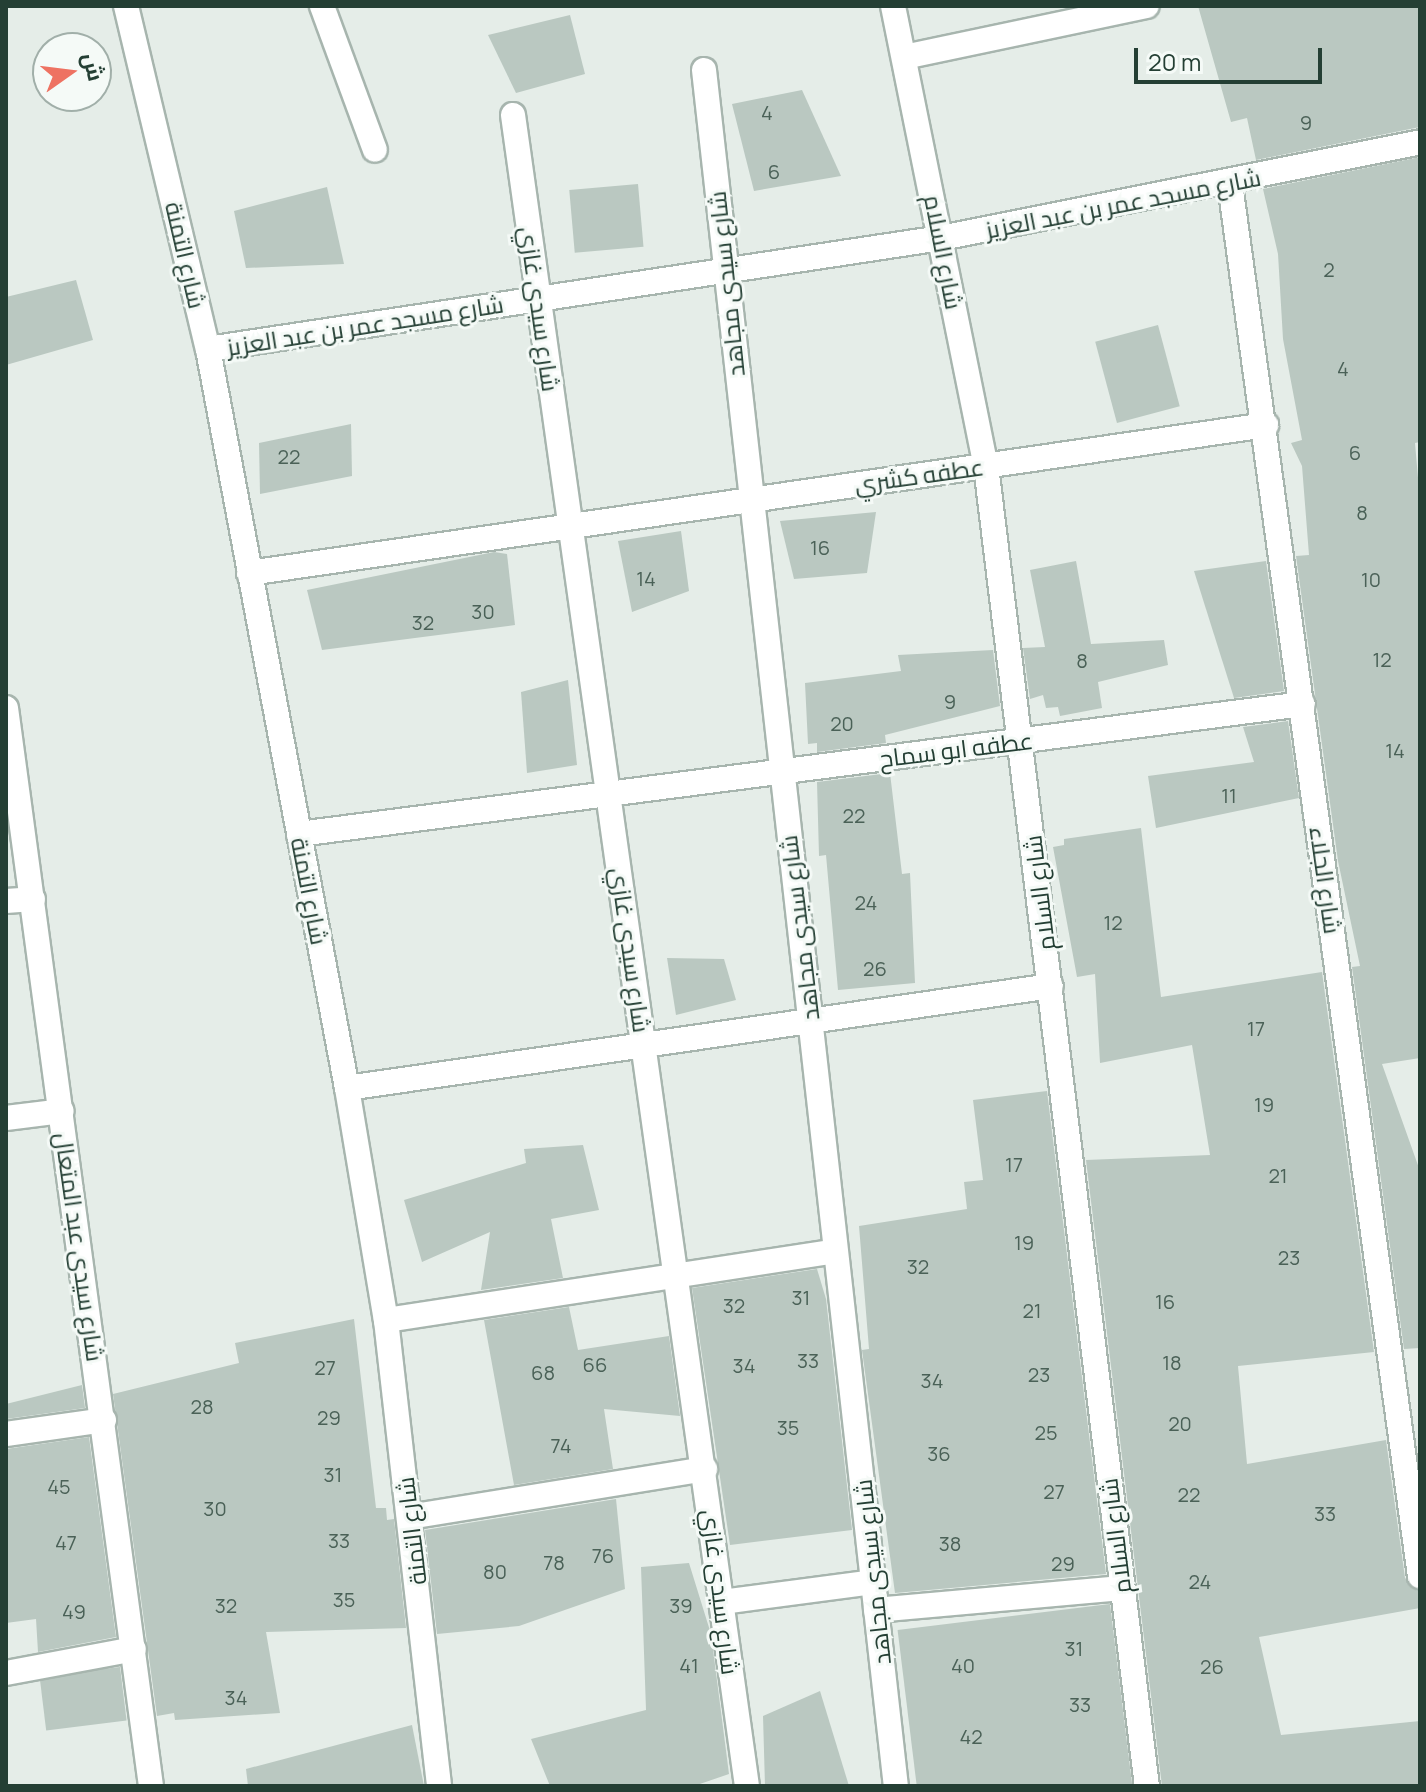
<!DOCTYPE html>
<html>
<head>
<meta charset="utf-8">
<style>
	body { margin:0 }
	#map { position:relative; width:1426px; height:1792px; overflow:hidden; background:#e5ede8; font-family:Manrope,Cairo,sans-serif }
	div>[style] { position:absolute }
	.building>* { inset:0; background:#bac8c1; transform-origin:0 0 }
	.roads { filter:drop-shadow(2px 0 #a7b5ae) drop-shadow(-2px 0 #a7b5ae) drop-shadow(0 2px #a7b5ae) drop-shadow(0 -2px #a7b5ae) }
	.minor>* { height:24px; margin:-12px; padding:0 12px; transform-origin:12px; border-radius:12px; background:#fff }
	span { translate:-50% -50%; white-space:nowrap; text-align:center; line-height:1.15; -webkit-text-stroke:6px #f5faf7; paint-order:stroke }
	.number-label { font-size:20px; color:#4a6157 }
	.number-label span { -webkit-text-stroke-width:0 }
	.street-label { font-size:24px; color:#243f34 }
	.frame { position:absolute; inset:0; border:8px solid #243f34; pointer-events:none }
	.north { position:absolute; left:32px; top:32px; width:80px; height:80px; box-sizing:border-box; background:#f5faf7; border:2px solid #a1afa9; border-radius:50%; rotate:76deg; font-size:22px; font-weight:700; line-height:32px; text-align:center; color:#243f34 }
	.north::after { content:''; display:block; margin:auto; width:28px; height:36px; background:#ee7262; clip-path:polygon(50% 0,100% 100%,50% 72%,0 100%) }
	.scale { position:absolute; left:1134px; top:48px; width:188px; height:36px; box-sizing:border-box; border:4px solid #243f34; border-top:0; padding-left:10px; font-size:24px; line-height:28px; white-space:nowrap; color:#243f34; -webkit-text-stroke:6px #f5faf7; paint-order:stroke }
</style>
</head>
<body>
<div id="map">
	<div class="building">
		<div style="clip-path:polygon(1198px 6px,1420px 6px,1420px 127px,1256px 160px,1247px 118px,1231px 122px)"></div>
		<div style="clip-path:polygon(570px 15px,585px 74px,516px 93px,488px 35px)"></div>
		<div style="clip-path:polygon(802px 90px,841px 176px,754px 191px,732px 104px)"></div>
		<div style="clip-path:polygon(1420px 157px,1420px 442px,1415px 443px,1420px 501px,1420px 1058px,1382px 1064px,1420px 1171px,1420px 1348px,1404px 1349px,1352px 967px,1360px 966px,1338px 861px,1296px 556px,1309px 555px,1302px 466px,1291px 443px,1302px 440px,1283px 339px,1278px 254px,1263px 189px)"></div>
		<div style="left:638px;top:184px;width:63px;height:69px;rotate:85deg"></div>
		<div style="clip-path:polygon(327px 187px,344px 264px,246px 268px,234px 211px)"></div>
		<div style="clip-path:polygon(76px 280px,93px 340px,6px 365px,6px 297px)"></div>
		<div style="left:1158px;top:325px;width:84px;height:65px;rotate:75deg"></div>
		<div style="clip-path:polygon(351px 424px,352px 476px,260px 494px,259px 443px)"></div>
		<div style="clip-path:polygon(876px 512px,867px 573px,794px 579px,780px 521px)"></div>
		<div style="clip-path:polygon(681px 531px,689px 591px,632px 612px,618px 541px)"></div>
		<div style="clip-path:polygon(494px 552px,507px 554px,515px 625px,322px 650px,307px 590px)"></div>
		<div style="clip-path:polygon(1076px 561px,1091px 644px,1164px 640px,1168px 665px,1098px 682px,1102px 708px,1060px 716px,1058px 707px,1046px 708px,1043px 695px,1030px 699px,1023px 648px,1045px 647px,1030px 570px)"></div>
		<div style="clip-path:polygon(1266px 561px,1284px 691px,1234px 698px,1194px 571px)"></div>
		<div style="clip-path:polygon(993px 650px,1000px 706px,885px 735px,886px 743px,817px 752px,817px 743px,808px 744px,805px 683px,901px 671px,898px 655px)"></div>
		<div style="clip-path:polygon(568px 680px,577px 765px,527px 773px,521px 692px)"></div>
		<div style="clip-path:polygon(1288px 721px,1299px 798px,1156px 828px,1148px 776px,1254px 762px,1243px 727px)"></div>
		<div style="clip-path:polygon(890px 773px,902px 874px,910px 873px,915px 983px,838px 990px,826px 855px,819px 856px,817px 782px)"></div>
		<div style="clip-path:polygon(1141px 828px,1161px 997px,1322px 972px,1374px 1352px,1238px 1366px,1247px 1464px,1386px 1440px,1405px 1578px,1420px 1591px,1420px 1608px,1259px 1637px,1281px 1735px,1420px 1721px,1420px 1786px,1162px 1786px,1086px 1160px,1210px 1155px,1192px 1045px,1100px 1063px,1095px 974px,1077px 977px,1053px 847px,1064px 845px,1064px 839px)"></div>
		<div style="clip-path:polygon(667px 958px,724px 959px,736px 1000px,676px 1015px)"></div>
		<div style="clip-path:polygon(1047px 1091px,1106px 1574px,895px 1593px,862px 1350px,869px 1349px,859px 1226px,967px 1209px,964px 1182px,983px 1180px,973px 1100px)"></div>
		<div style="clip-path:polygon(583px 1145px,599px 1210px,551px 1219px,563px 1278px,481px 1290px,490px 1232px,422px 1262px,404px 1200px,526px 1163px,524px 1149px)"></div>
		<div style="clip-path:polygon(817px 1269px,826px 1299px,852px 1530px,730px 1545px,692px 1288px)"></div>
		<div style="clip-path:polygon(569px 1307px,578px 1350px,669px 1336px,680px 1416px,604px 1409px,613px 1469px,514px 1485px,484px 1320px)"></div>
		<div style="clip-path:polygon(354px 1319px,376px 1508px,386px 1508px,387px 1520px,394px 1519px,406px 1628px,266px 1632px,280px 1713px,175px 1720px,174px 1713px,157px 1716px,113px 1394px,239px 1363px,235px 1343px)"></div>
		<div style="clip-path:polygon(82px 1385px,85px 1408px,6px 1419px,6px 1404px)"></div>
		<div style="clip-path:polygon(89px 1437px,116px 1637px,38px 1652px,36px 1619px,6px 1623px,6px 1449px)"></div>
		<div style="clip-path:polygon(616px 1499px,625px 1589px,519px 1626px,437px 1634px,425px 1530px)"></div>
		<div style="clip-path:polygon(689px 1563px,711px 1634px,729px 1774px,694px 1786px,550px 1786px,531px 1739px,646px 1710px,641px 1567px)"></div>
		<div style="left:1110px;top:1604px;width:183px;height:214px;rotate:83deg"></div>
		<div style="left:120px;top:1667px;width:54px;height:81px;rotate:83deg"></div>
		<div style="clip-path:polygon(820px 1691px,849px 1786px,765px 1786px,763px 1716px)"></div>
		<div style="clip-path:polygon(412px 1725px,424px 1786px,248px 1786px,246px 1769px)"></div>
	</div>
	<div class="roads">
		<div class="minor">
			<div style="left:126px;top:6px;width:353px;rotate:76.6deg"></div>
			<div style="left:208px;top:349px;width:752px;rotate:79.35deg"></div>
			<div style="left:347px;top:1088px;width:235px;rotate:80.5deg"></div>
			<div style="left:386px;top:1320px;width:469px;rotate:83.5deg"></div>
			<div style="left:322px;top:6px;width:153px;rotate:69.8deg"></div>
			<div style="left:893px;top:6px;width:469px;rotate:78.6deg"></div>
			<div style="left:986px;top:466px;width:1330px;rotate:83.05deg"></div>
			<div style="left:904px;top:57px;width:248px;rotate:-11.9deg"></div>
			<div style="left:704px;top:70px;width:1727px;rotate:83.62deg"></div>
			<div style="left:513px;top:115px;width:1687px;rotate:82.03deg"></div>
			<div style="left:1230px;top:184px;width:1405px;rotate:82.23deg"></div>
			<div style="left:208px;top:349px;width:741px;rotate:-8.61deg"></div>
			<div style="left:941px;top:238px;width:489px;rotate:-11.3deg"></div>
			<div style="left:249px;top:573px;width:1028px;rotate:-8.28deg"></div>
			<div style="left:6px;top:708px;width:1088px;rotate:82.34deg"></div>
			<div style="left:299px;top:834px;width:1012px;rotate:-7.38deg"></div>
			<div style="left:6px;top:901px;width:27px;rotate:-4deg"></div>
			<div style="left:347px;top:1088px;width:711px;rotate:-8.24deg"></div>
			<div style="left:6px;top:1118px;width:56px;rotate:-7.1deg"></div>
			<div style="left:386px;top:1320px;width:454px;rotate:-8.7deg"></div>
			<div style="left:6px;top:1434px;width:99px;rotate:-8.1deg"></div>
			<div style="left:409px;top:1517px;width:300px;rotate:-9.2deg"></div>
			<div style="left:722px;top:1602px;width:152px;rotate:-7.5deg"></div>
			<div style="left:876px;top:1610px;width:246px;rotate:-5.1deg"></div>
			<div style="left:6px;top:1673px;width:130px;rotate:-10.6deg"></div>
		</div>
	</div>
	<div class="number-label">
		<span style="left:767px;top:112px">4</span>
		<span style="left:1306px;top:122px">9</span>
		<span style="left:774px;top:171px">6</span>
		<span style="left:1329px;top:269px">2</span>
		<span style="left:1343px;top:368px">4</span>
		<span style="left:1355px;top:452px">6</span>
		<span style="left:289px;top:456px">22</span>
		<span style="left:1362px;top:512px">8</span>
		<span style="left:820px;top:547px">16</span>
		<span style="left:646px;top:578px">14</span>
		<span style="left:1371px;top:579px">10</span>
		<span style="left:483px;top:611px">30</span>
		<span style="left:423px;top:622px">32</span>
		<span style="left:1382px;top:659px">12</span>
		<span style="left:1082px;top:660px">8</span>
		<span style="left:950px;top:701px">9</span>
		<span style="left:842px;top:723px">20</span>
		<span style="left:1395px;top:750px">14</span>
		<span style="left:1229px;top:795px">11</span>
		<span style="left:854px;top:815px">22</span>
		<span style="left:866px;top:902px">24</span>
		<span style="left:1113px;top:922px">12</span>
		<span style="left:875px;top:968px">26</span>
		<span style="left:1256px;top:1028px">17</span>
		<span style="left:1264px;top:1104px">19</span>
		<span style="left:1014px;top:1164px">17</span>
		<span style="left:1278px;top:1175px">21</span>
		<span style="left:1024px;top:1242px">19</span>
		<span style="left:1289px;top:1257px">23</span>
		<span style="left:918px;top:1266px">32</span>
		<span style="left:801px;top:1297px">31</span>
		<span style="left:1165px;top:1301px">16</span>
		<span style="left:734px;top:1305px">32</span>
		<span style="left:1032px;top:1310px">21</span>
		<span style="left:808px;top:1360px">33</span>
		<span style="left:1172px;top:1362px">18</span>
		<span style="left:595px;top:1364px">66</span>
		<span style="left:744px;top:1365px">34</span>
		<span style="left:325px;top:1367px">27</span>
		<span style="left:543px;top:1372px">68</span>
		<span style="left:1039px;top:1374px">23</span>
		<span style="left:932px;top:1380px">34</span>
		<span style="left:202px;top:1406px">28</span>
		<span style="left:329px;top:1417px">29</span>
		<span style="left:1180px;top:1423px">20</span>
		<span style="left:788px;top:1427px">35</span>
		<span style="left:1046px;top:1432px">25</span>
		<span style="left:561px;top:1445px">74</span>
		<span style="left:939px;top:1453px">36</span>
		<span style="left:333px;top:1474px">31</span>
		<span style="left:59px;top:1486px">45</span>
		<span style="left:1054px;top:1491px">27</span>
		<span style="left:1189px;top:1494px">22</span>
		<span style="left:215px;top:1508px">30</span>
		<span style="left:1325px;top:1513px">33</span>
		<span style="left:339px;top:1540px">33</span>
		<span style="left:66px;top:1542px">47</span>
		<span style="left:950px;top:1543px">38</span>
		<span style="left:603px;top:1555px">76</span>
		<span style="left:554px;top:1562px">78</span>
		<span style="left:1063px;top:1563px">29</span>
		<span style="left:495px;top:1571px">80</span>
		<span style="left:1200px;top:1581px">24</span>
		<span style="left:344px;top:1599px">35</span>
		<span style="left:226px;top:1605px">32</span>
		<span style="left:681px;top:1605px">39</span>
		<span style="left:74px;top:1611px">49</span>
		<span style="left:1074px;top:1648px">31</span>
		<span style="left:689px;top:1665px">41</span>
		<span style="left:963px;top:1665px">40</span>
		<span style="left:1212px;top:1666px">26</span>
		<span style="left:236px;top:1697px">34</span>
		<span style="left:1080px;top:1704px">33</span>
		<span style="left:971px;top:1736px">42</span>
	</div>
	<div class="street-label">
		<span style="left:1123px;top:203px;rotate:-11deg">شارع مسجد عمر بن عبد العزيز</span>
		<span style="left:944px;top:252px;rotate:79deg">شارع السلام</span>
		<span style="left:186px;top:255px;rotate:77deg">شارع التمنة</span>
		<span style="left:726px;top:284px;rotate:-96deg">شارع سيدى مجاهد</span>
		<span style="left:540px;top:309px;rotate:82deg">شارع سيدى غازي</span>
		<span style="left:365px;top:325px;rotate:-9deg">شارع مسجد عمر بن عبد العزيز</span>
		<span style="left:919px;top:475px;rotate:-8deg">عطفه كشري</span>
		<span style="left:956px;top:749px;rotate:-7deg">عطفه ابو سماح</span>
		<span style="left:1326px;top:880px;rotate:82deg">شارع الجلاء</span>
		<span style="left:310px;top:891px;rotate:79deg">شارع التمنة</span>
		<span style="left:1039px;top:893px;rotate:-97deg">شارع السلام</span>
		<span style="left:799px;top:928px;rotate:-97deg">شارع سيدى مجاهد</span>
		<span style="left:631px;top:950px;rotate:82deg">شارع سيدى غازي</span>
		<span style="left:80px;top:1247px;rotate:82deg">شارع سيدى عبد المتعال</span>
		<span style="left:411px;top:1531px;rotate:-97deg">شارع التمنة</span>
		<span style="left:1115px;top:1536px;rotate:-97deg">شارع السلام</span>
		<span style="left:872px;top:1572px;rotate:-96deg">شارع سيدى مجاهد</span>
		<span style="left:721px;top:1592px;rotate:83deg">شارع سيدى غازي</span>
	</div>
	<div class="frame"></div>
	<div class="north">ش</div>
	<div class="scale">20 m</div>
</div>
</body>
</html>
